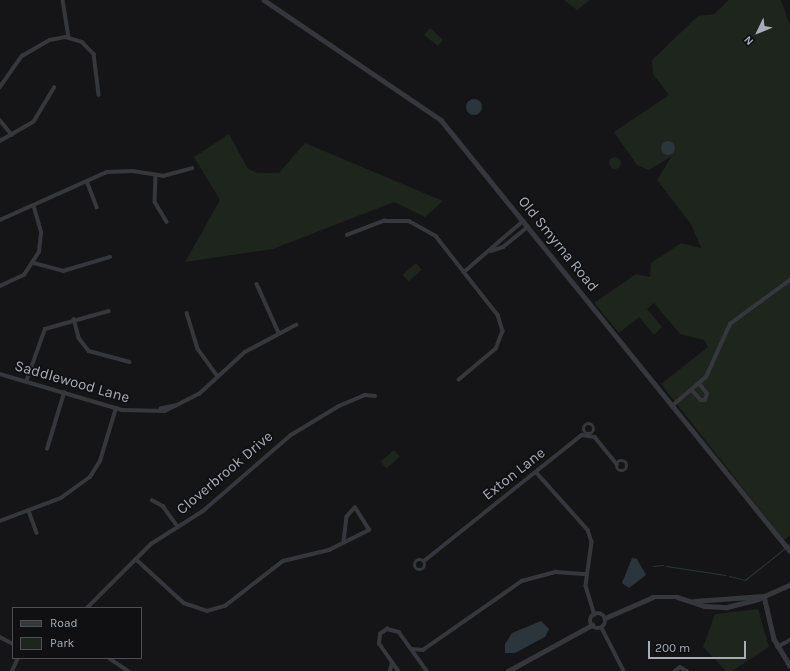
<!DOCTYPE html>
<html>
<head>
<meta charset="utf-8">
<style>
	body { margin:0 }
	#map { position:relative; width:790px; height:671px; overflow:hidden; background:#151517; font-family:Karla,sans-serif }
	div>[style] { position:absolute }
	.green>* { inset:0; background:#1d251d; transform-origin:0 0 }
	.round { border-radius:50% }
	.water>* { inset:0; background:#2a363b }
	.stream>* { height:1px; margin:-0.5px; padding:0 0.5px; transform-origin:0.5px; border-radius:0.5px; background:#2a363b }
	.minor>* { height:3.5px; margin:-1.75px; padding:0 1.75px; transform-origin:1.75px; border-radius:1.75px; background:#36373c }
	.minor>.ring { margin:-1.75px; padding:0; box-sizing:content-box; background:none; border:3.5px solid #36373c; border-radius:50% }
	.tertiary>* { height:4.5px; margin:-2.25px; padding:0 2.25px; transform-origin:2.25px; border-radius:2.25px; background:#36373c }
	.tertiary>.ring { margin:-2.25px; padding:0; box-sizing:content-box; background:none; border:4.5px solid #36373c; border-radius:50% }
	span { translate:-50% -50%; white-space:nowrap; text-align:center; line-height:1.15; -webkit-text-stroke:3.5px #101012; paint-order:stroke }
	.street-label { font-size:15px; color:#a6adb8 }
	.legend { position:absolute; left:12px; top:607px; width:130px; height:52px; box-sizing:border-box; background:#101012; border:1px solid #4c4f54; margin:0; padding:5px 7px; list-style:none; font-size:12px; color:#a6adb8 }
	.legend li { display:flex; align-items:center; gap:8px; height:20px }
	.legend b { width:20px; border:1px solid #4c4f54 }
	.north { position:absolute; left:738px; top:12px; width:40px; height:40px; -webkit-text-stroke:3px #101012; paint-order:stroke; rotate:227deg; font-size:11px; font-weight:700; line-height:16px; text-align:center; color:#a6adb8 }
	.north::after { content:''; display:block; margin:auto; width:14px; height:18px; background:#a6adb8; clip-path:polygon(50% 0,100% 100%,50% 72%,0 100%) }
	.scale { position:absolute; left:648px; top:641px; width:98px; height:18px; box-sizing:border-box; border:2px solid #a6adb8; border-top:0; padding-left:5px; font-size:12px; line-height:14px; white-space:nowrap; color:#a6adb8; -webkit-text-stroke:3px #101012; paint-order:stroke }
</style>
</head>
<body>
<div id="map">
	<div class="green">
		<div style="clip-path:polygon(564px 0,590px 0,577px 10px)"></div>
		<div style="clip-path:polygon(729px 0,781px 0,790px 26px,790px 535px,784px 540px,661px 384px,708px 347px,704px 340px,680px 334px,654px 303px,647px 309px,662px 327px,654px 335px,639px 317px,619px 333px,594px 303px,636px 274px,650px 277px,651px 263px,681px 243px,701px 248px,691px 224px,657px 180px,672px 156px,649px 170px,637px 165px,614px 132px,669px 95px,653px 74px,652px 60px,698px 16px,714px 14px)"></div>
		<div style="clip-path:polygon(430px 28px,443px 40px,438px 46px,424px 35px)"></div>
		<div style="clip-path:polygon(229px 134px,248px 169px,258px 173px,279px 173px,305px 143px,443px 201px,425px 217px,394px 202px,273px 249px,185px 262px,220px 200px,194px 157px)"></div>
		<div class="round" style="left:609px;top:157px;width:12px;height:12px"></div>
		<div style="left:416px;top:263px;width:9px;height:18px;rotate:49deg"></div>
		<div style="left:394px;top:450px;width:9px;height:18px;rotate:49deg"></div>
		<div style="clip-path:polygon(758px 609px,769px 647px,732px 671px,726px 671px,703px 647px,715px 614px)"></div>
	</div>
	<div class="water">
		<div class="round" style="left:466px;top:99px;width:16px;height:16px"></div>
		<div class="round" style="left:661px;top:141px;width:14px;height:14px"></div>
		<div style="clip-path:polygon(632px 558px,637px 559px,646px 575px,629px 588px,622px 583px)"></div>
		<div style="clip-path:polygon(541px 621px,549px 629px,545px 637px,515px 653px,505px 653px,505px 644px,512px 633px)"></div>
	</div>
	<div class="stream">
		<div style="left:787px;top:546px;width:4px;rotate:-45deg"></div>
		<div style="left:653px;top:566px;width:10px;rotate:-6deg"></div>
		<div style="left:666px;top:566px;width:60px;rotate:8.7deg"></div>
		<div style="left:729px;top:576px;width:16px;rotate:14deg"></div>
		<div style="left:745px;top:580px;width:51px;rotate:-38.7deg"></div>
	</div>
	<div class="minor">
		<div style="left:63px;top:0;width:37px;rotate:81deg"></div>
		<div style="left:0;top:87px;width:38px;rotate:-55deg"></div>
		<div style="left:22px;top:56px;width:32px;rotate:-30deg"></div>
		<div style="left:50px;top:40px;width:16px;rotate:-11deg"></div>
		<div style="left:66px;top:37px;width:17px;rotate:17deg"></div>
		<div style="left:82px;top:42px;width:17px;rotate:45deg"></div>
		<div style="left:94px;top:54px;width:41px;rotate:83deg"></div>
		<div style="left:0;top:120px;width:19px;rotate:51deg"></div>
		<div style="left:0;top:141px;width:39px;rotate:-30deg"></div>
		<div style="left:34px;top:121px;width:39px;rotate:-59deg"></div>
		<div style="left:156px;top:175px;width:27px;rotate:92deg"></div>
		<div style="left:155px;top:202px;width:23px;rotate:59deg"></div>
		<div style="left:87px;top:181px;width:28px;rotate:69deg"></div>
		<div style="left:0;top:220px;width:117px;rotate:-24.2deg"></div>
		<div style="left:107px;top:172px;width:26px;rotate:-2deg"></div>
		<div style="left:133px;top:171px;width:30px;rotate:9deg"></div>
		<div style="left:163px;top:176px;width:30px;rotate:-15deg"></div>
		<div style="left:347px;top:235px;width:40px;rotate:-21deg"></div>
		<div style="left:384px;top:221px;width:25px"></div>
		<div style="left:409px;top:221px;width:31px;rotate:29deg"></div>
		<div style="left:436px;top:236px;width:46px;rotate:52.1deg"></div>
		<div style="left:464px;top:272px;width:55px;rotate:51.7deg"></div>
		<div style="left:498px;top:315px;width:17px;rotate:73deg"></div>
		<div style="left:503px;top:331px;width:19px;rotate:111deg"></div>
		<div style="left:496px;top:349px;width:48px;rotate:140deg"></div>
		<div style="left:491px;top:251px;width:13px;rotate:-18deg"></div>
		<div style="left:503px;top:247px;width:32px;rotate:-39deg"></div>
		<div style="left:34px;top:263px;width:30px;rotate:15deg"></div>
		<div style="left:63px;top:271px;width:49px;rotate:-16.6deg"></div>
		<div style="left:464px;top:272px;width:78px;rotate:-40.8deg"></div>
		<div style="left:257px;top:284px;width:54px;rotate:65.8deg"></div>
		<div style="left:0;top:286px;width:26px;rotate:-25deg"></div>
		<div style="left:24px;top:275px;width:27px;rotate:-57deg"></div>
		<div style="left:39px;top:252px;width:20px;rotate:-84deg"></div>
		<div style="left:41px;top:232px;width:25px;rotate:-106deg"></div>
		<div style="left:187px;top:313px;width:38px;rotate:73deg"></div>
		<div style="left:198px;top:349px;width:34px;rotate:54deg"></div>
		<div style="left:74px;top:319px;width:20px;rotate:75deg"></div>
		<div style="left:79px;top:338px;width:16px;rotate:52deg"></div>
		<div style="left:89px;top:351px;width:42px;rotate:15deg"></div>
		<div style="left:0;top:374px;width:127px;rotate:16.4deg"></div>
		<div style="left:122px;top:410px;width:43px;rotate:1.3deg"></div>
		<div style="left:165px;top:411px;width:11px;rotate:-27deg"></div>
		<div style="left:175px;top:406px;width:14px;rotate:168deg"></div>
		<div style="left:26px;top:382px;width:56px;rotate:-70.3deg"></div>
		<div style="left:45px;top:329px;width:66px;rotate:-15.7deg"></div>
		<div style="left:692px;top:390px;width:13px;rotate:48deg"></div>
		<div style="left:701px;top:400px;width:4px"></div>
		<div style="left:705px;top:400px;width:6px;rotate:-72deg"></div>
		<div style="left:707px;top:394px;width:13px;rotate:-129deg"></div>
		<div style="left:673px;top:405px;width:43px;rotate:-40.3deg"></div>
		<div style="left:706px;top:377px;width:58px;rotate:-65.6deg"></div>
		<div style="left:730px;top:324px;width:74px;rotate:-36.3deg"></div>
		<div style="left:175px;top:406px;width:27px;rotate:-27deg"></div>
		<div style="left:199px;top:394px;width:62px;rotate:-42.4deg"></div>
		<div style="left:245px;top:352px;width:58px;rotate:-27.9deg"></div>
		<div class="ring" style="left:583.5px;top:423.5px;width:7.5px;height:7.5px"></div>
		<div style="left:47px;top:449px;width:59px;rotate:-73.1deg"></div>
		<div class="ring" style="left:617px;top:461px;width:6.5px;height:6.5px"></div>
		<div style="left:536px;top:472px;width:78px;rotate:48.1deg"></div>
		<div style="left:588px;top:530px;width:13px;rotate:72deg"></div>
		<div style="left:592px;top:542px;width:44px;rotate:97.8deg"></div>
		<div style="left:586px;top:586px;width:30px;rotate:73deg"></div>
		<div style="left:152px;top:500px;width:13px;rotate:29deg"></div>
		<div style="left:163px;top:506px;width:26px;rotate:54deg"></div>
		<div style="left:29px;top:511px;width:23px;rotate:70deg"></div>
		<div style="left:0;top:521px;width:65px;rotate:-20.7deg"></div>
		<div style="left:61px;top:498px;width:36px;rotate:-36deg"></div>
		<div style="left:90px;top:477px;width:19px;rotate:-58deg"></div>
		<div style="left:100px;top:461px;width:55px;rotate:-73.2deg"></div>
		<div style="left:136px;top:559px;width:65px;rotate:42.5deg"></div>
		<div style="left:184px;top:603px;width:24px;rotate:19deg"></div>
		<div style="left:207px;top:611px;width:19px;rotate:-16deg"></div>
		<div style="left:225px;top:606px;width:73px;rotate:-37.8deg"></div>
		<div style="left:283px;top:561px;width:47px;rotate:-13.4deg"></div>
		<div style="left:329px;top:550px;width:45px;rotate:-26.6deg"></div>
		<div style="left:369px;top:530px;width:26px;rotate:-122deg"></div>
		<div style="left:355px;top:508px;width:12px;rotate:132deg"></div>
		<div style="left:347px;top:517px;width:24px;rotate:97deg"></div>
		<div class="ring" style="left:414.5px;top:559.5px;width:7.5px;height:7.5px"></div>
		<div style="left:424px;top:561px;width:202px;rotate:-38.6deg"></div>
		<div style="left:582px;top:435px;width:13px;rotate:9deg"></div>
		<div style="left:595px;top:437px;width:35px;rotate:51deg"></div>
		<div style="left:87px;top:608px;width:91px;rotate:-45deg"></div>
		<div style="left:151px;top:544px;width:62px;rotate:-32.4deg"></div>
		<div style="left:203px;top:511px;width:116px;rotate:-40.8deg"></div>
		<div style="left:291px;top:435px;width:56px;rotate:-31.1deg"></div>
		<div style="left:339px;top:406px;width:28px;rotate:-23deg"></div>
		<div style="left:365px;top:395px;width:10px;rotate:6deg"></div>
		<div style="left:602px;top:628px;width:48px;rotate:62.9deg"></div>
		<div style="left:0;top:637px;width:15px;rotate:28deg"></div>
		<div style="left:777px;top:647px;width:15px;rotate:-28deg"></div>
		<div style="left:411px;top:649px;width:12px;rotate:5deg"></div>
		<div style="left:423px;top:650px;width:121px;rotate:-34.9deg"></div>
		<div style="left:522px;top:581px;width:35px;rotate:-15deg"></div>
		<div style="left:556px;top:572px;width:31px;rotate:4deg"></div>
		<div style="left:109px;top:658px;width:23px;rotate:34deg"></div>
		<div style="left:12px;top:671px;width:14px;rotate:-65deg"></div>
		<div style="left:390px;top:671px;width:8px;rotate:-76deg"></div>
		<div style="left:398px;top:671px;width:33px;rotate:-125deg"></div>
		<div style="left:379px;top:644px;width:10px;rotate:-84deg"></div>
		<div style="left:380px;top:634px;width:9px;rotate:-36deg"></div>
		<div style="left:387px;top:629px;width:12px;rotate:14deg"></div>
		<div style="left:399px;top:632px;width:48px;rotate:54.3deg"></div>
		<div style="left:675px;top:671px;width:6px;rotate:-39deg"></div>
		<div style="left:680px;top:667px;width:8px;rotate:30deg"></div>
	</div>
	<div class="tertiary">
		<div style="left:264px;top:0;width:214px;rotate:34.1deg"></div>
		<div style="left:441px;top:120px;width:555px;rotate:51deg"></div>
		<div style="left:764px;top:596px;width:44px;rotate:76.9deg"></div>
		<div style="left:774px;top:639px;width:31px;rotate:59deg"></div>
		<div style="left:694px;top:601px;width:70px;rotate:-4.1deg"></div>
		<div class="ring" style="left:590px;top:613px;width:11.5px;height:11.5px"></div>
		<div style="left:605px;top:618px;width:52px;rotate:-23.6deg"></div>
		<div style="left:653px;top:597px;width:24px"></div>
		<div style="left:677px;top:597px;width:29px;rotate:18deg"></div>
		<div style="left:705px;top:606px;width:22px;rotate:3deg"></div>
		<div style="left:727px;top:607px;width:32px;rotate:-14deg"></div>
		<div style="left:758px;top:599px;width:35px;rotate:-24deg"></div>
		<div style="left:508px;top:671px;width:96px;rotate:-28.7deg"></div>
	</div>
	<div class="street-label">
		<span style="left:558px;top:244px;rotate:51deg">Old Smyrna Road</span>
		<span style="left:72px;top:382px;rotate:16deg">Saddlewood Lane</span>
		<span style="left:225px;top:473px;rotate:-40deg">Cloverbrook Drive</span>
		<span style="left:514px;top:474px;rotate:-38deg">Exton Lane</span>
	</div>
	<ul class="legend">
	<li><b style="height:5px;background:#36373c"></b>Road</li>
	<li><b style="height:11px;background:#1d251d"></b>Park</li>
	</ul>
	<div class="north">N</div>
	<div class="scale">200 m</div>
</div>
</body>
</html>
